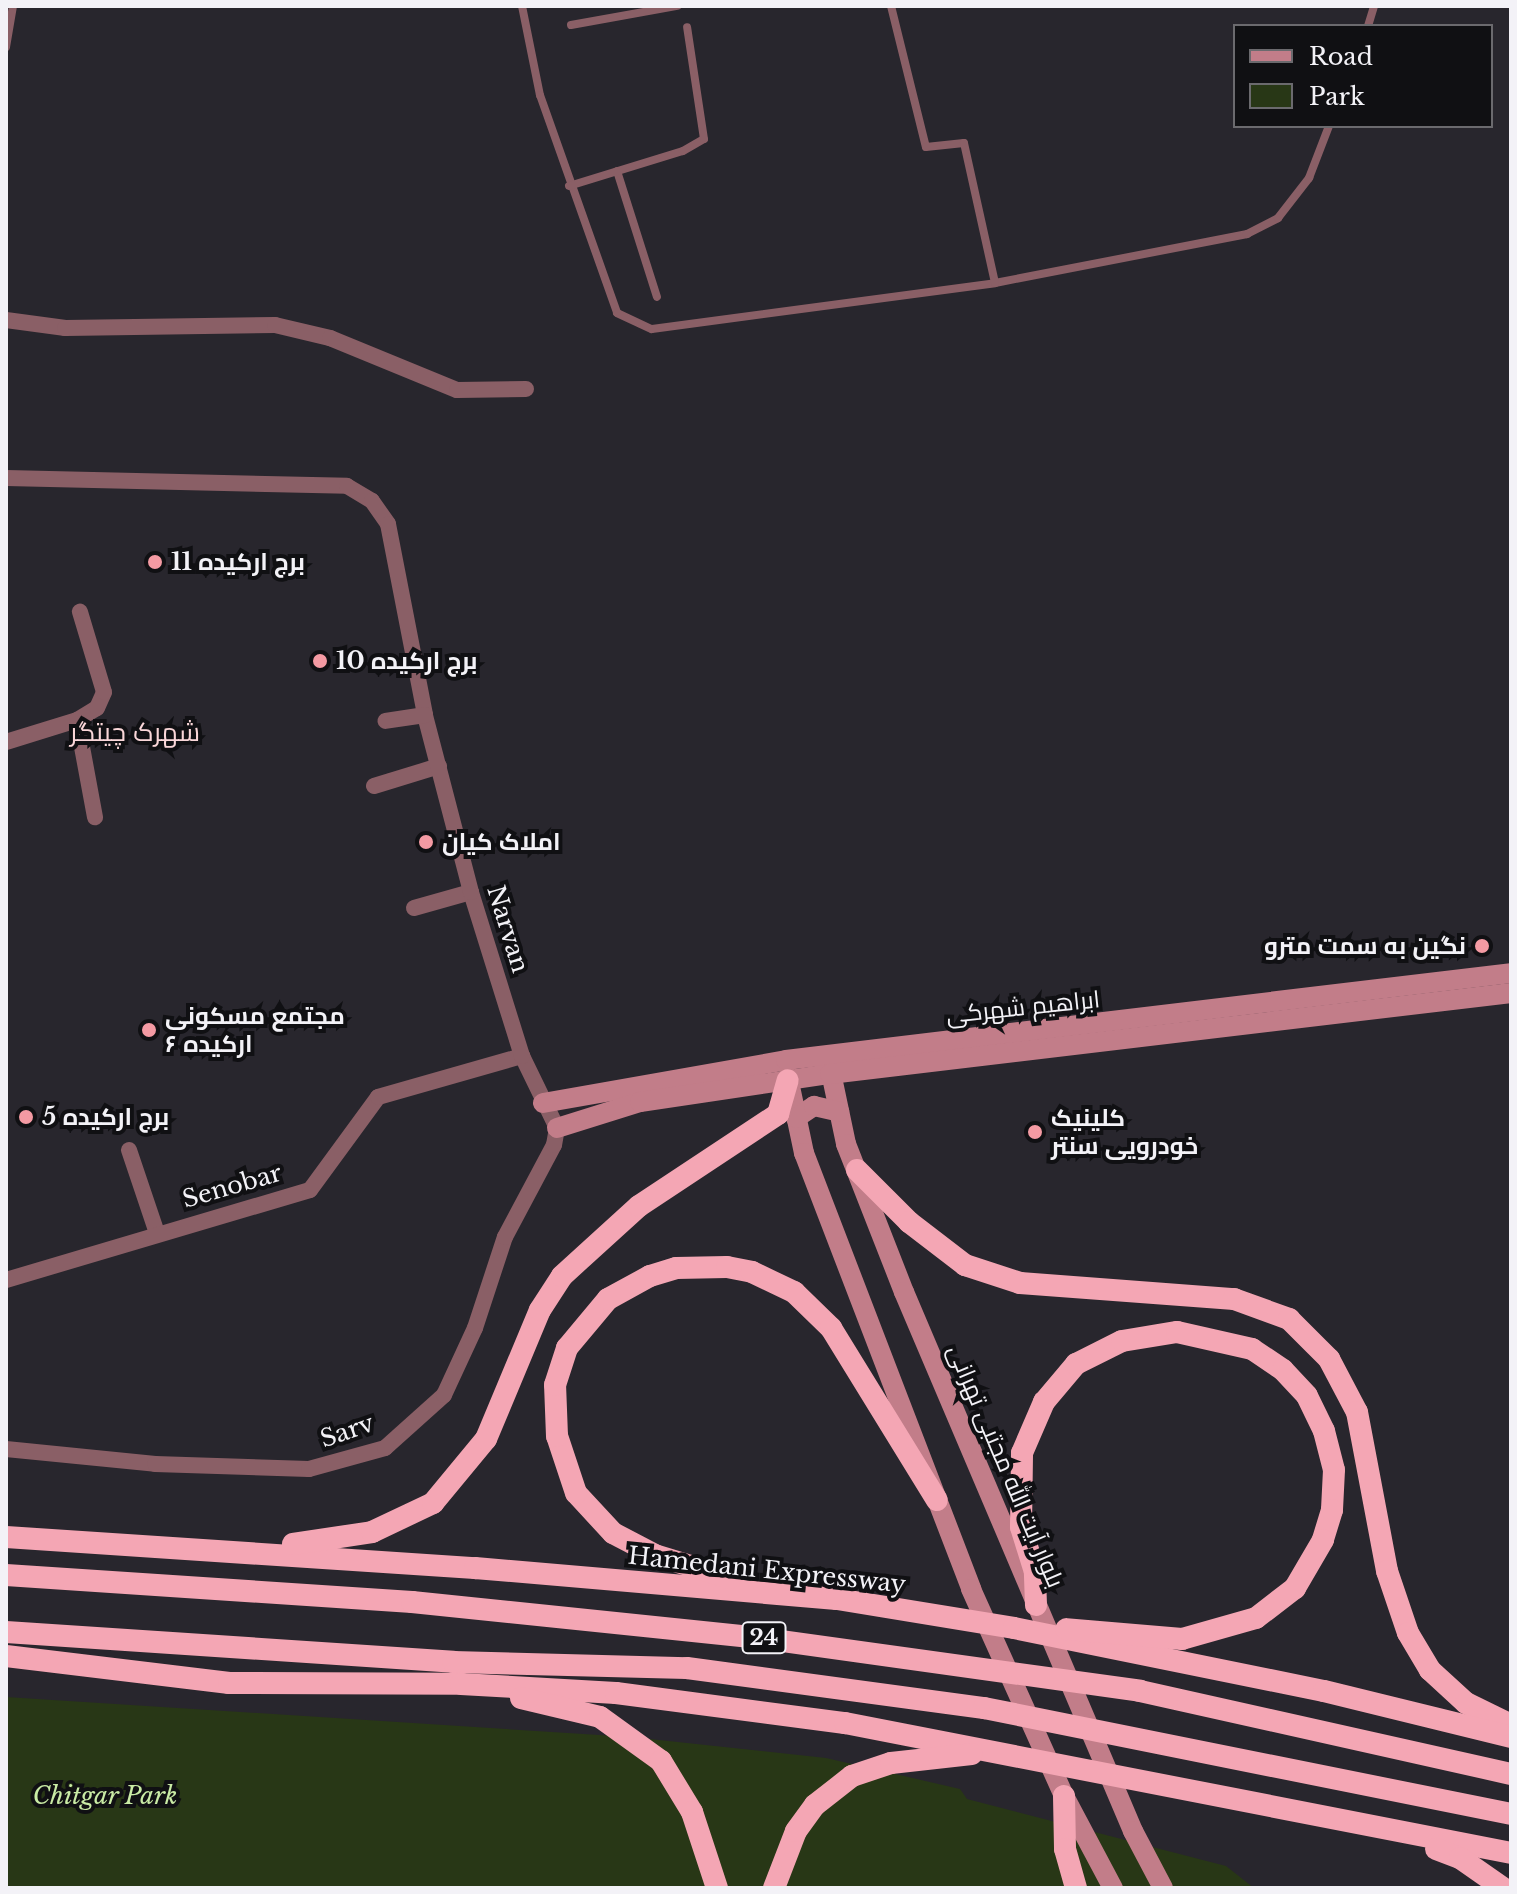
<!DOCTYPE html>
<html>
<head>
<meta charset="utf-8">
<style>
	body { margin:0 }
	#map { position:relative; width:1517px; height:1894px; overflow:hidden; background:#28262d; font-family:"Libre Baskerville",Cairo,serif }
	div>[style] { position:absolute }
	.green>* { inset:0; background:#283716 }
	.service>* { height:8px; margin:-4px; padding:0 4px; transform-origin:4px; border-radius:4px; background:#8a5f66 }
	.minor>* { height:16px; margin:-8px; padding:0 8px; transform-origin:8px; border-radius:8px; background:#8a5f66 }
	.secondary>* { height:20px; margin:-10px; padding:0 10px; transform-origin:10px; border-radius:10px; background:#c27d89 }
	.trunk>* { height:22px; margin:-11px; padding:0 11px; transform-origin:11px; border-radius:11px; background:#f4a6b4 }
	.dots>* { width:22px; height:22px; translate:-50% -50%; box-sizing:border-box; border:4px solid #101013; border-radius:50% }
	span { translate:-50% -50%; white-space:nowrap; text-align:center; line-height:1.15; -webkit-text-stroke:8px #101013; paint-order:stroke }
	.shield-label span { padding:2px 6px; background:#101013; border:2px solid; border-radius:6px; -webkit-text-stroke-width:0 }
	.shield-label { font-size:22px; color:#f3f2f7; font-weight:700 }
	.poi-label { font-size:24px; color:#f3f2f7; font-weight:700 }
	.left { translate:0 -50%; text-align:left }
	.right { translate:-100% -50%; text-align:right }
	.street-label { font-size:24px; color:#f3f2f7 }
	.park-label { font-size:24px; color:#c9eba5; font-style:italic }
	.neighbourhood-label { font-size:26px; color:#fad7d9 }
	.frame { position:absolute; inset:0; border:8px solid #f3f2f7; pointer-events:none }
	.legend { position:absolute; left:1233px; top:24px; width:260px; height:104px; box-sizing:border-box; background:#101013; border:2px solid #6b6a6e; margin:0; padding:10px 14px; list-style:none; font-size:24px; color:#f3f2f7 }
	.legend li { display:flex; align-items:center; gap:16px; height:40px }
	.legend b { width:40px; border:2px solid #6b6a6e }
</style>
</head>
<body>
<div id="map">
	<div class="green">
		<div style="clip-path:polygon(6px 1697px,631px 1737px,826px 1758px,960px 1789px,967px 1799px,1226px 1866px,1254px 1888px,6px 1888px)"></div>
	</div>
	<div class="service">
		<div style="left:522px;top:6px;width:91px;rotate:78.6deg"></div>
		<div style="left:540px;top:95px;width:231px;rotate:70.5deg"></div>
		<div style="left:617px;top:313px;width:38px;rotate:25deg"></div>
		<div style="left:652px;top:329px;width:346px;rotate:-7.6deg"></div>
		<div style="left:995px;top:283px;width:257px;rotate:-11deg"></div>
		<div style="left:1247px;top:234px;width:35px;rotate:-27deg"></div>
		<div style="left:1278px;top:218px;width:51px;rotate:-52.2deg"></div>
		<div style="left:1309px;top:178px;width:56px;rotate:-69deg"></div>
		<div style="left:891px;top:6px;width:145px;rotate:76.1deg"></div>
		<div style="left:926px;top:147px;width:38px;rotate:-6deg"></div>
		<div style="left:964px;top:143px;width:143px;rotate:77.5deg"></div>
		<div style="left:571px;top:25px;width:108px;rotate:-10.2deg"></div>
		<div style="left:1368px;top:26px;width:21px;rotate:-73deg"></div>
		<div style="left:6px;top:47px;width:42px;rotate:-80.3deg"></div>
		<div style="left:617px;top:171px;width:132px;rotate:72.4deg"></div>
		<div style="left:569px;top:186px;width:119px;rotate:-17.1deg"></div>
		<div style="left:683px;top:151px;width:24px;rotate:-30deg"></div>
		<div style="left:704px;top:139px;width:113px;rotate:-98.6deg"></div>
	</div>
	<div class="minor">
		<div style="left:6px;top:320px;width:60px;rotate:7.7deg"></div>
		<div style="left:65px;top:328px;width:210px;rotate:-0.8deg"></div>
		<div style="left:275px;top:325px;width:57px;rotate:13.3deg"></div>
		<div style="left:330px;top:338px;width:137px;rotate:22.3deg"></div>
		<div style="left:457px;top:390px;width:69px;rotate:-0.8deg"></div>
		<div style="left:6px;top:478px;width:341px;rotate:1.3deg"></div>
		<div style="left:347px;top:486px;width:29px;rotate:31deg"></div>
		<div style="left:372px;top:501px;width:28px;rotate:55deg"></div>
		<div style="left:388px;top:524px;width:195px;rotate:79deg"></div>
		<div style="left:77px;top:720px;width:99px;rotate:79.5deg"></div>
		<div style="left:6px;top:742px;width:74px;rotate:-17.2deg"></div>
		<div style="left:77px;top:720px;width:23px;rotate:-31deg"></div>
		<div style="left:97px;top:708px;width:17px;rotate:-66deg"></div>
		<div style="left:104px;top:692px;width:84px;rotate:-106.7deg"></div>
		<div style="left:374px;top:786px;width:68px;rotate:-17.1deg"></div>
		<div style="left:414px;top:908px;width:59px;rotate:-15.7deg"></div>
		<div style="left:129px;top:1150px;width:88px;rotate:71.4deg"></div>
		<div style="left:6px;top:1280px;width:317px;rotate:-16.5deg"></div>
		<div style="left:310px;top:1190px;width:115px;rotate:-53.8deg"></div>
		<div style="left:378px;top:1097px;width:150px;rotate:-15.9deg"></div>
		<div style="left:6px;top:1449px;width:150px;rotate:5.7deg"></div>
		<div style="left:155px;top:1464px;width:154px;rotate:1.9deg"></div>
		<div style="left:309px;top:1469px;width:79px;rotate:-15.4deg"></div>
		<div style="left:385px;top:1448px;width:79px;rotate:-41.9deg"></div>
		<div style="left:444px;top:1395px;width:74px;rotate:-65.2deg"></div>
		<div style="left:475px;top:1328px;width:96px;rotate:-71.8deg"></div>
		<div style="left:505px;top:1237px;width:104px;rotate:-62deg"></div>
		<div style="left:554px;top:1145px;width:17px;rotate:-80deg"></div>
		<div style="left:557px;top:1128px;width:80px;rotate:-115.9deg"></div>
		<div style="left:522px;top:1056px;width:172px;rotate:-107.3deg"></div>
		<div style="left:471px;top:892px;width:183px;rotate:-104.6deg"></div>
		<div style="left:425px;top:715px;width:40px;rotate:171.5deg"></div>
	</div>
	<div class="secondary">
		<div style="left:829px;top:1063px;width:83px;rotate:78.1deg"></div>
		<div style="left:846px;top:1144px;width:159px;rotate:68.6deg"></div>
		<div style="left:904px;top:1292px;width:586px;rotate:66.98deg"></div>
		<div style="left:1133px;top:1831px;width:64px;rotate:62.2deg"></div>
		<div style="left:788px;top:1077px;width:78px;rotate:78.1deg"></div>
		<div style="left:804px;top:1153px;width:467px;rotate:69deg"></div>
		<div style="left:971px;top:1589px;width:227px;rotate:65.8deg"></div>
		<div style="left:1064px;top:1796px;width:104px;rotate:62deg"></div>
		<div style="left:543px;top:1103px;width:247px;rotate:-10deg"></div>
		<div style="left:786px;top:1060px;width:730px;rotate:-6.84deg"></div>
		<div style="left:796px;top:1118px;width:22px;rotate:-34deg"></div>
		<div style="left:814px;top:1106px;width:26px;rotate:13deg"></div>
		<div style="left:557px;top:1128px;width:87px;rotate:-17.4deg"></div>
		<div style="left:640px;top:1102px;width:192px;rotate:-8.4deg"></div>
		<div style="left:830px;top:1074px;width:686px;rotate:-6.78deg"></div>
	</div>
	<div class="trunk">
		<div style="left:857px;top:1170px;width:74px;rotate:45deg"></div>
		<div style="left:909px;top:1222px;width:71px;rotate:37.5deg"></div>
		<div style="left:965px;top:1265px;width:58px;rotate:18.1deg"></div>
		<div style="left:1020px;top:1283px;width:215px;rotate:4.3deg"></div>
		<div style="left:1234px;top:1299px;width:59px;rotate:20deg"></div>
		<div style="left:1289px;top:1319px;width:57px;rotate:45deg"></div>
		<div style="left:1329px;top:1359px;width:60px;rotate:62.2deg"></div>
		<div style="left:1357px;top:1412px;width:162px;rotate:79.3deg"></div>
		<div style="left:1387px;top:1571px;width:65px;rotate:71.3deg"></div>
		<div style="left:1408px;top:1633px;width:43px;rotate:59.3deg"></div>
		<div style="left:1430px;top:1670px;width:49px;rotate:42.5deg"></div>
		<div style="left:1466px;top:1703px;width:50px;rotate:26.1deg"></div>
		<div style="left:6px;top:1537px;width:470px;rotate:3.8deg"></div>
		<div style="left:475px;top:1568px;width:363px;rotate:4.9deg"></div>
		<div style="left:837px;top:1599px;width:179px;rotate:9.3deg"></div>
		<div style="left:1014px;top:1628px;width:316px;rotate:11.5deg"></div>
		<div style="left:1324px;top:1691px;width:193px;rotate:13.8deg"></div>
		<div style="left:293px;top:1544px;width:80px;rotate:-8.6deg"></div>
		<div style="left:372px;top:1532px;width:68px;rotate:-25.4deg"></div>
		<div style="left:433px;top:1503px;width:83px;rotate:-50.4deg"></div>
		<div style="left:486px;top:1439px;width:140px;rotate:-67.3deg"></div>
		<div style="left:540px;top:1310px;width:40px;rotate:-57.1deg"></div>
		<div style="left:562px;top:1276px;width:104px;rotate:-42.3deg"></div>
		<div style="left:639px;top:1206px;width:167px;rotate:-33.5deg"></div>
		<div style="left:778px;top:1114px;width:35px;rotate:-74deg"></div>
		<div style="left:6px;top:1575px;width:407px;rotate:3.8deg"></div>
		<div style="left:412px;top:1602px;width:343px;rotate:5.9deg"></div>
		<div style="left:753px;top:1637px;width:391px;rotate:7.9deg"></div>
		<div style="left:1140px;top:1691px;width:380px;rotate:12.6deg"></div>
		<div style="left:730px;top:1578px;width:78px;rotate:-163deg"></div>
		<div style="left:655px;top:1555px;width:47px;rotate:-152.4deg"></div>
		<div style="left:613px;top:1533px;width:54px;rotate:-132.8deg"></div>
		<div style="left:576px;top:1493px;width:60px;rotate:-108.4deg"></div>
		<div style="left:557px;top:1436px;width:51px;rotate:-92.2deg"></div>
		<div style="left:555px;top:1385px;width:39px;rotate:-72deg"></div>
		<div style="left:567px;top:1348px;width:64px;rotate:-50.1deg"></div>
		<div style="left:608px;top:1299px;width:48px;rotate:-28.7deg"></div>
		<div style="left:650px;top:1276px;width:27px;rotate:-17deg"></div>
		<div style="left:676px;top:1268px;width:51px;rotate:-1.1deg"></div>
		<div style="left:727px;top:1267px;width:25px;rotate:11deg"></div>
		<div style="left:752px;top:1272px;width:47px;rotate:25.5deg"></div>
		<div style="left:794px;top:1292px;width:52px;rotate:44.2deg"></div>
		<div style="left:831px;top:1328px;width:202px;rotate:58.4deg"></div>
		<div style="left:1036px;top:1605px;width:33px;rotate:-92deg"></div>
		<div style="left:1035px;top:1572px;width:47px;rotate:-107.3deg"></div>
		<div style="left:1021px;top:1527px;width:74px;rotate:-89.2deg"></div>
		<div style="left:1022px;top:1453px;width:56px;rotate:-66.7deg"></div>
		<div style="left:1044px;top:1402px;width:50px;rotate:-49.9deg"></div>
		<div style="left:1076px;top:1364px;width:51px;rotate:-26.6deg"></div>
		<div style="left:1122px;top:1341px;width:56px;rotate:-9.3deg"></div>
		<div style="left:1177px;top:1332px;width:77px;rotate:12.8deg"></div>
		<div style="left:1252px;top:1349px;width:37px;rotate:34deg"></div>
		<div style="left:1283px;top:1370px;width:35px;rotate:47deg"></div>
		<div style="left:1307px;top:1396px;width:39px;rotate:64deg"></div>
		<div style="left:1324px;top:1431px;width:40px;rotate:75.6deg"></div>
		<div style="left:1334px;top:1470px;width:40px;rotate:92.9deg"></div>
		<div style="left:1332px;top:1510px;width:31px;rotate:107deg"></div>
		<div style="left:1323px;top:1540px;width:56px;rotate:120.3deg"></div>
		<div style="left:1295px;top:1588px;width:49px;rotate:142.4deg"></div>
		<div style="left:1256px;top:1618px;width:77px;rotate:164.2deg"></div>
		<div style="left:1182px;top:1639px;width:116px;rotate:-175.1deg"></div>
		<div style="left:6px;top:1632px;width:448px;rotate:3.8deg"></div>
		<div style="left:453px;top:1662px;width:234px;rotate:1.5deg"></div>
		<div style="left:687px;top:1668px;width:300px;rotate:7.7deg"></div>
		<div style="left:984px;top:1708px;width:538px;rotate:11.37deg"></div>
		<div style="left:6px;top:1656px;width:225px;rotate:6.9deg"></div>
		<div style="left:229px;top:1683px;width:232px;rotate:0.2deg"></div>
		<div style="left:461px;top:1684px;width:155px;rotate:3.3deg"></div>
		<div style="left:616px;top:1693px;width:231px;rotate:7.5deg"></div>
		<div style="left:845px;top:1723px;width:679px;rotate:11.04deg"></div>
		<div style="left:521px;top:1698px;width:81px;rotate:13.5deg"></div>
		<div style="left:600px;top:1717px;width:75px;rotate:35.8deg"></div>
		<div style="left:661px;top:1761px;width:60px;rotate:58.7deg"></div>
		<div style="left:692px;top:1812px;width:80px;rotate:71.8deg"></div>
		<div style="left:1064px;top:1796px;width:53px;rotate:88.9deg"></div>
		<div style="left:1065px;top:1849px;width:41px;rotate:74.2deg"></div>
		<div style="left:1436px;top:1849px;width:26px;rotate:21deg"></div>
		<div style="left:1460px;top:1858px;width:52px;rotate:34.9deg"></div>
		<div style="left:774px;top:1888px;width:61px;rotate:-68.9deg"></div>
		<div style="left:796px;top:1831px;width:32px;rotate:-54deg"></div>
		<div style="left:815px;top:1805px;width:47px;rotate:-38.1deg"></div>
		<div style="left:852px;top:1776px;width:41px;rotate:-18.4deg"></div>
		<div style="left:891px;top:1763px;width:81px;rotate:-6.3deg"></div>
	</div>
	<div class="dots">
		<div style="left:155px;top:562px;background:#f49aa3"></div>
		<div style="left:320px;top:661px;background:#f49aa3"></div>
		<div style="left:426px;top:842px;background:#f49aa3"></div>
		<div style="left:1482px;top:946px;background:#f49aa3"></div>
		<div style="left:149px;top:1030px;background:#f49aa3"></div>
		<div style="left:26px;top:1117px;background:#f49aa3"></div>
		<div style="left:1035px;top:1132px;background:#f49aa3"></div>
	</div>
	<div class="shield-label">
		<span style="left:764px;top:1638px">24</span>
	</div>
	<div class="poi-label">
		<span class="left" style="left:171px;top:562px">برج ارکیده 11</span>
		<span class="left" style="left:336px;top:661px">برج ارکیده 10</span>
		<span class="left" style="left:442px;top:842px">املاک کیان</span>
		<span class="right" style="left:1466px;top:946px">نگین به سمت مترو</span>
		<span class="left" style="left:165px;top:1030px">مجتمع مسکونی<br>ارکیده ۶</span>
		<span class="left" style="left:42px;top:1117px">برج ارکیده 5</span>
		<span class="left" style="left:1051px;top:1132px">کلینیک<br>خودرویی سنتر</span>
	</div>
	<div class="street-label">
		<span style="left:508px;top:929px;rotate:73deg">Narvan</span>
		<span style="left:1023px;top:1007px;rotate:-6deg">ابراهیم شهرکی</span>
		<span style="left:232px;top:1186px;rotate:-16deg">Senobar</span>
		<span style="left:347px;top:1431px;rotate:-19deg">Sarv</span>
		<span style="left:1006px;top:1466px;rotate:67deg">بلوار آیت الله مجتبی تهرانی</span>
		<span style="left:767px;top:1570px;rotate:6deg">Hamedani Expressway</span>
	</div>
	<div class="park-label">
		<span style="left:105px;top:1796px">Chitgar Park</span>
	</div>
	<div class="neighbourhood-label">
		<span style="left:135px;top:733px">شهرک چیتگر</span>
	</div>
	<div class="frame"></div>
	<ul class="legend">
	<li><b style="height:10px;background:#c27d89"></b>Road</li>
	<li><b style="height:22px;background:#283716"></b>Park</li>
	</ul>
</div>
</body>
</html>
